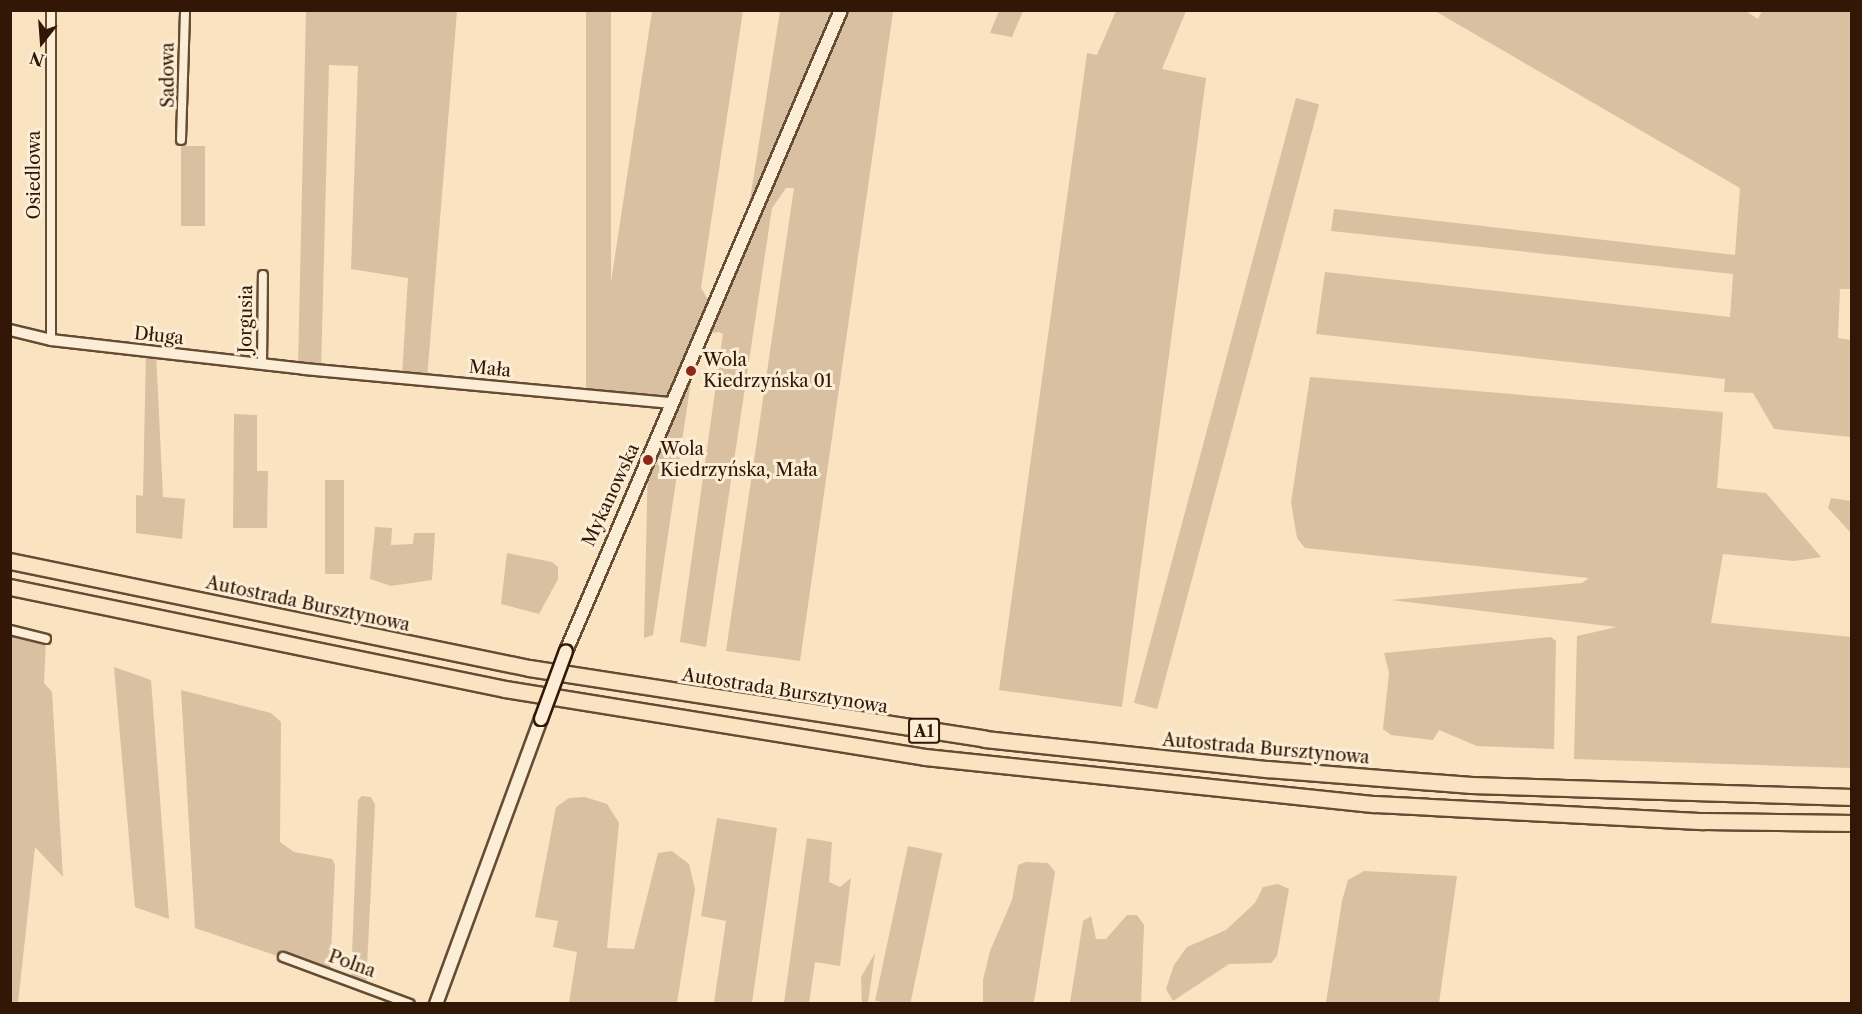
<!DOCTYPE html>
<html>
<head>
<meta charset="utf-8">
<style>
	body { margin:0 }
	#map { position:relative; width:1862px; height:1014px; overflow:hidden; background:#fae3c0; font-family:"Libre Caslon Text",serif }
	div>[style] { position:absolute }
	.green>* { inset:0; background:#d8c0a0; transform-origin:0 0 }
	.roads { filter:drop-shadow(2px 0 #654a34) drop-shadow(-2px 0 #654a34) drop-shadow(0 2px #654a34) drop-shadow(0 -2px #654a34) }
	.minor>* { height:8px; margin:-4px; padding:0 4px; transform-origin:4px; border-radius:4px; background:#fcedd6 }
	.tertiary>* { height:10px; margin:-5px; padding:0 5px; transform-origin:5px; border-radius:5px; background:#fcedd6 }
	.secondary>* { height:12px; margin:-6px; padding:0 6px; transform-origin:6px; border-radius:6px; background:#fcedd6 }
	.motorway>* { height:15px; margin:-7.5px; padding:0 7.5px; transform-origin:7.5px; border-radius:7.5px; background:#fae3c0 }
	.bridges { filter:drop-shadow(2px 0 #331706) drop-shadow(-2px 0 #331706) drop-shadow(0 2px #331706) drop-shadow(0 -2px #331706) }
	.secondary-bridge>* { height:12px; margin:-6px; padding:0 6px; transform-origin:6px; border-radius:6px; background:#fcedd6 }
	.dots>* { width:16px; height:16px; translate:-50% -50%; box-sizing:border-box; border:3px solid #fcedd6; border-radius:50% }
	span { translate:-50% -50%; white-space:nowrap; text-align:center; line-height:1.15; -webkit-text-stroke:6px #fcedd6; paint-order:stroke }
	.shield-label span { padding:2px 4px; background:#fcedd6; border:2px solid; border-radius:4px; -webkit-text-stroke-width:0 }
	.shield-label { font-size:16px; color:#331706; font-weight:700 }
	.street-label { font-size:18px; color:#331706 }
	.poi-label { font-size:18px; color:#331706 }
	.left { translate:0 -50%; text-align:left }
	.frame { position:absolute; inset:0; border:12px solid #331706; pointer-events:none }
	.north { position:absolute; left:12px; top:12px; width:60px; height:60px; -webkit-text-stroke:4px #fcedd6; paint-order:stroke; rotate:197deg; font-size:16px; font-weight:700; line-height:24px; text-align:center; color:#331706 }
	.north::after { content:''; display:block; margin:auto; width:21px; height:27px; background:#331706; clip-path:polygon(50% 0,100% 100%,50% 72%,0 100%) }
</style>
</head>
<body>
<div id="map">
	<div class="green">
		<div style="clip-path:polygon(1744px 10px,1758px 19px,1762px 11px,1851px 11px,1852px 289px,1840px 289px,1838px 338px,1851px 340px,1851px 437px,1774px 429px,1753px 393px,1724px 392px,1725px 379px,1316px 334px,1325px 272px,1730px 317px,1733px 274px,1331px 231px,1334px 209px,1735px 255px,1740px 188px,1435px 11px)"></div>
		<div style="clip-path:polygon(306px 11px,457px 11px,427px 379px,402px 376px,408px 278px,351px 269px,358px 66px,329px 65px,321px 371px,298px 368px)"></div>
		<div style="left:586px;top:11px;width:25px;height:383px"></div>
		<div style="clip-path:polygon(652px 11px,743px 11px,701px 288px,707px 298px,716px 301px,744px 237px,780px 11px,893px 12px,800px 661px,726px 651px,794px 188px,786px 188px,772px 208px,706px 647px,680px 642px,723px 334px,719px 332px,712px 333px,707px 341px,691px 381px,653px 635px,644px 638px,648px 460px,672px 404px,594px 395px)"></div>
		<div style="clip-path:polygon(999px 11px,1023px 11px,1012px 37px,990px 33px)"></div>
		<div style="clip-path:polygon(1116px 11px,1186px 11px,1162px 69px,1206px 78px,1122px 707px,999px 690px,1087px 53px,1097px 55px)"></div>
		<div style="left:1296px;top:98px;width:24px;height:626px;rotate:15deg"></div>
		<div style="left:181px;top:146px;width:24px;height:80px"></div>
		<div style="clip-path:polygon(146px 351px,156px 352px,163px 497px,185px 499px,182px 539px,136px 533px,136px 495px,143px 496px)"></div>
		<div style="clip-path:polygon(1310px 377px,1723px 412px,1717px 488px,1766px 493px,1821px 557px,1794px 561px,1723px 554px,1711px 623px,1851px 637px,1851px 768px,1574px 759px,1577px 636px,1617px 627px,1391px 600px,1582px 583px,1589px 578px,1305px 548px,1297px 538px,1291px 502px)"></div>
		<div style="clip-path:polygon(234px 414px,257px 415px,257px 471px,268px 471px,267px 528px,233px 528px)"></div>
		<div style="left:325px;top:480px;width:19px;height:94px"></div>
		<div style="clip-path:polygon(1831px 498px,1851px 501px,1851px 533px,1828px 508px)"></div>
		<div style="clip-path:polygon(375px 527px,392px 528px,391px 545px,413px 544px,414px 533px,435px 533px,432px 580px,391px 586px,370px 579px)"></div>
		<div style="clip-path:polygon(507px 553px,552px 562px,558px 567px,558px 579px,539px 614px,501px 604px)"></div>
		<div style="clip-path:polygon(11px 630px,46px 639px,44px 683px,52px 692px,63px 877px,35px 847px,18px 1003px,11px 1004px)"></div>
		<div style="clip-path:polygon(1551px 637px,1556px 641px,1554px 749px,1477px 746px,1439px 730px,1433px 740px,1391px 735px,1383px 729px,1389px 673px,1384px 653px)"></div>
		<div style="clip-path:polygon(114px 667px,151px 680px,169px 919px,135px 907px)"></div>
		<div style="clip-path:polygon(181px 690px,271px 713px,281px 722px,280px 842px,294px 852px,332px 859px,335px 865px,330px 974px,195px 928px)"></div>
		<div style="clip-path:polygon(362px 796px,371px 797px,375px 805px,366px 986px,351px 981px,358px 800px)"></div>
		<div style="clip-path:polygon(585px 797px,607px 804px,619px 823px,607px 948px,634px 949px,658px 853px,672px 851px,689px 864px,695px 889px,677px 1003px,569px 1003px,577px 952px,553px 947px,558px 921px,535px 917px,556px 807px,569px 798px)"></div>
		<div style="clip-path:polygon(717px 818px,777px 828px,752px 1003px,714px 1003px,726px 921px,701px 916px)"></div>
		<div style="clip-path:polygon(807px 838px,832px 842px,829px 882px,840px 887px,851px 878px,840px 966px,815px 962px,809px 1003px,784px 1003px)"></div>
		<div style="left:908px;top:846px;width:35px;height:158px;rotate:12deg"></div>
		<div style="clip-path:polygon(1026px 862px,1048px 863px,1055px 872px,1035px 996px,1033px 1003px,983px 1003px,983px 980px,990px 951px,1012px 900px,1018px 865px)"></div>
		<div style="clip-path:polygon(1364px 871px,1457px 876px,1439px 1003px,1326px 1003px,1342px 901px,1348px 880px)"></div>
		<div style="clip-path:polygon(1278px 884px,1289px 889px,1277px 956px,1271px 963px,1229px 964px,1173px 1001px,1166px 989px,1174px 965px,1187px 947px,1226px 930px,1255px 903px,1263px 887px)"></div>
		<div style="clip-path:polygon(1127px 915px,1137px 915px,1144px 925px,1141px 1003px,1070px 1003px,1083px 921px,1091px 916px,1096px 939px,1106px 939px)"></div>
		<div style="clip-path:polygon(875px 953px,868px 1003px,862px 1003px,861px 977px)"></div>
	</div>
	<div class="roads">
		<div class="minor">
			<div style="left:51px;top:10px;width:330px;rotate:90deg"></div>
			<div style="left:181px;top:140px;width:130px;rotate:-88.2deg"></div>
			<div style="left:262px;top:364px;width:89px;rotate:-89.4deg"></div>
			<div style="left:10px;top:630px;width:37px;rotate:14deg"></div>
			<div style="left:283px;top:957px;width:135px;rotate:20.3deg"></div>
		</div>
		<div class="tertiary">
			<div style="left:10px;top:330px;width:42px;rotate:13.7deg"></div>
			<div style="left:51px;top:340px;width:255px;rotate:6.5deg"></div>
			<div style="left:304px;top:369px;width:370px;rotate:5.3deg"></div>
		</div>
		<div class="secondary">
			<div style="left:566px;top:651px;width:697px;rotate:-66.78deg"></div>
			<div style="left:436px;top:1004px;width:304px;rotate:-69.8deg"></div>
		</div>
		<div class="motorway">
			<div style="left:10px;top:561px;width:530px;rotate:11.65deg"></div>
			<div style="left:529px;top:668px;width:461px;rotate:8.8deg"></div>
			<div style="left:985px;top:739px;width:284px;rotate:6.1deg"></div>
			<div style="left:1267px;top:769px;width:205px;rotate:4.5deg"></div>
			<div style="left:1471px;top:785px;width:381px;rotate:1.8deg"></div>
			<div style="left:10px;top:587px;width:505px;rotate:11.64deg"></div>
			<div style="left:505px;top:689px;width:425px;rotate:9.2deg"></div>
			<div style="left:925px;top:757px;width:452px;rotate:6deg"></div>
			<div style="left:1375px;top:804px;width:329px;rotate:3deg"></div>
			<div style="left:1704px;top:821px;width:148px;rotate:0.8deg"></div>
		</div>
	</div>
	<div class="bridges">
		<div class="secondary-bridge">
			<div style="left:541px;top:719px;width:72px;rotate:-69.8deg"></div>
		</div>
	</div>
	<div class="dots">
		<div style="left:691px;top:371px;background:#8f2418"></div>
		<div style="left:648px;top:460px;background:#8f2418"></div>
	</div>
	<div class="shield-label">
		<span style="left:924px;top:731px">A1</span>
	</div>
	<div class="street-label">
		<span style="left:168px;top:75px;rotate:-90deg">Sadowa</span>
		<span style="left:34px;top:175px;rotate:-90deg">Osiedlowa</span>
		<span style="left:246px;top:319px;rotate:-89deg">Jorgusia</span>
		<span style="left:159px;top:336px;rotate:6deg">Długa</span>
		<span style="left:490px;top:369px;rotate:6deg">Mała</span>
		<span style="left:611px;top:495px;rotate:-65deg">Mykanowska</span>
		<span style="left:308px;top:604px;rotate:12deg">Autostrada Bursztynowa</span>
		<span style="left:785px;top:691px;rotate:9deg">Autostrada Bursztynowa</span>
		<span style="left:1266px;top:749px;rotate:5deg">Autostrada Bursztynowa</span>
		<span style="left:352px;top:964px;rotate:20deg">Polna</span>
	</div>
	<div class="poi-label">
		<span class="left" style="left:703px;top:371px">Wola<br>Kiedrzyńska 01</span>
		<span class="left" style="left:660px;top:460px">Wola<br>Kiedrzyńska, Mała</span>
	</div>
	<div class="frame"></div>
	<div class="north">N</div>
</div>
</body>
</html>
